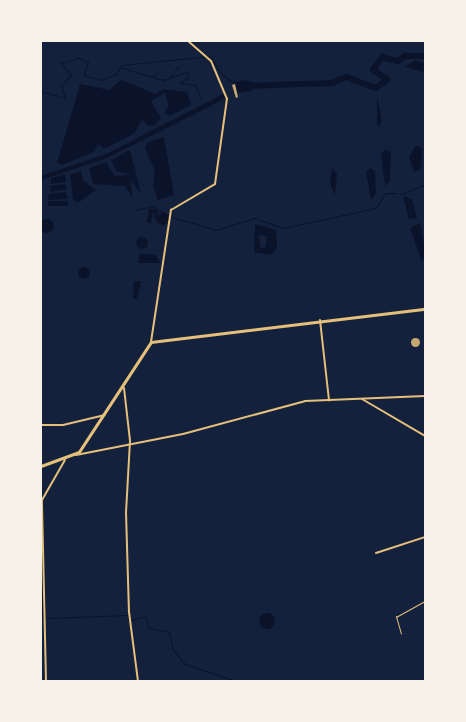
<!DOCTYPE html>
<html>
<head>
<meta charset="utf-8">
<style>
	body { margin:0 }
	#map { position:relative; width:466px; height:722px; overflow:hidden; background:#14213d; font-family:"DM Sans",sans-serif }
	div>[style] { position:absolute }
	.water>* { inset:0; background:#0b132b; transform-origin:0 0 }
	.round { border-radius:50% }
	.stream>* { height:1px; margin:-0.5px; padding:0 0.5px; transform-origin:0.5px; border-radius:0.5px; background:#0b132b }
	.river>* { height:5.5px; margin:-2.75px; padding:0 2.75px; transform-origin:2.75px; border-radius:2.75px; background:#0b132b }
	.building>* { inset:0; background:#c6a872 }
	.path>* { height:0.5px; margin:-0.25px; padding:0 0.25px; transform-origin:0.25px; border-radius:0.25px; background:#e5c07b }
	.minor>* { height:2px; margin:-1px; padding:0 1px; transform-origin:1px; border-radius:1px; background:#e5c07b }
	.tertiary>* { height:2.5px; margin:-1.25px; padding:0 1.25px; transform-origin:1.25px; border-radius:1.25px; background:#e5c07b }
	span { translate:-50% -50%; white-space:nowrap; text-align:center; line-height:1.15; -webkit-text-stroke:5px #f6f1e7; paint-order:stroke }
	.frame { position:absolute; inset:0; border:42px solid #f6f1e7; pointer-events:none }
</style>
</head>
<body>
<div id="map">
	<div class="water">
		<div style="clip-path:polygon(415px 60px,425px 64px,423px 72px,405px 67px)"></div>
		<div style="clip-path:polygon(121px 80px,156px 94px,163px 89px,187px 92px,191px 105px,169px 116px,164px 113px,169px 106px,165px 93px,151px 101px,161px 118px,154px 126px,148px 126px,142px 119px,135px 133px,104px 149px,98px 144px,94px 152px,62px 165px,57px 163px,80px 84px,109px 90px)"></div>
		<div style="clip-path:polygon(245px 80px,255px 83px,252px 91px,237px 93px,234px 82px)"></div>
		<div style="clip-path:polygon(225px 93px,227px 97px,211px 106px,107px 158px,41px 180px,41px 176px,106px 154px)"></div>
		<div style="clip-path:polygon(377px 96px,382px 121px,379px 127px,377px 124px)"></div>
		<div style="clip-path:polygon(164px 137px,174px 195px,158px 200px,153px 187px,155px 171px,145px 149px,148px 142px)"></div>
		<div style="clip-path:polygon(416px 145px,422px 148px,421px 169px,414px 172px,409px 157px)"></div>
		<div style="clip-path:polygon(385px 149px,391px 152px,390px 181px,385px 186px,381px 154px)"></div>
		<div style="clip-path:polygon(130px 150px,141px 194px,130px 179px,133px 198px,125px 186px,93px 184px,89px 168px,106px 162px,115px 176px,132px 175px,116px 171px,111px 160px)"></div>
		<div style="clip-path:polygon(332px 168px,337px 174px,335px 195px,330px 183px)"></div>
		<div style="clip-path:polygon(370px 168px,375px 171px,376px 193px,371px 200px,366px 172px)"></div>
		<div style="clip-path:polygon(81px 171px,83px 180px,96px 190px,78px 203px,73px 200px,70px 175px)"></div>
		<div style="clip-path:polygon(65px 174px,66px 182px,51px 184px,51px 178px)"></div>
		<div style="clip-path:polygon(65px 184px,67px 189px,51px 192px,50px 186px)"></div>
		<div style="clip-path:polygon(66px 192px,68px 199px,48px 200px,49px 194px)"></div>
		<div style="clip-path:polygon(403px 196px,412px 199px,417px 218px,409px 219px)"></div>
		<div style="left:68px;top:201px;width:5px;height:20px;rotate:90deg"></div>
		<div style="clip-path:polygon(149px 208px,158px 210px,157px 224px,153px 211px,151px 223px,147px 222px)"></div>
		<div class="round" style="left:157px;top:213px;width:12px;height:12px"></div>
		<div class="round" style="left:40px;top:219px;width:14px;height:14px"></div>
		<div style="clip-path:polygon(420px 223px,425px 249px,425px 259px,421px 260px,410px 228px)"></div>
		<div style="clip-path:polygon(evenodd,255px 224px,276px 230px,277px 248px,271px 255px,254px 252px,255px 224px,259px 235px,267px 236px,265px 248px,260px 247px,259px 235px)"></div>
		<div class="round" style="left:136px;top:237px;width:12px;height:12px"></div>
		<div style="clip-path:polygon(139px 254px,156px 255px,160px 263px,138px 263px)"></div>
		<div class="round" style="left:78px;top:267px;width:12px;height:12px"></div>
		<div style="clip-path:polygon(134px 281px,141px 281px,137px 299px,133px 299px)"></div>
		<div class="round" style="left:259px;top:613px;width:16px;height:16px"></div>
	</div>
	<div class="stream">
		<div style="left:122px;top:68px;width:43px;rotate:16.3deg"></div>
		<div style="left:163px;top:80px;width:25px;rotate:-18deg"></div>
		<div style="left:187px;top:72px;width:5px;rotate:79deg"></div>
		<div style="left:188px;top:77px;width:10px;rotate:143deg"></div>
		<div style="left:180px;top:83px;width:15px;rotate:8deg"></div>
		<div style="left:195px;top:85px;width:16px;rotate:68deg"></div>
		<div style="left:152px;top:77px;width:9px;rotate:-41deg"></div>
		<div style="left:170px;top:77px;width:13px;rotate:-51deg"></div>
		<div style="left:41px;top:91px;width:25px;rotate:16deg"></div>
		<div style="left:65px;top:98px;width:14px;rotate:-107deg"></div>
		<div style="left:61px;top:85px;width:14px;rotate:-45deg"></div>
		<div style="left:71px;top:75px;width:16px;rotate:-130deg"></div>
		<div style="left:61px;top:63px;width:19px;rotate:-16deg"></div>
		<div style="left:79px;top:58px;width:10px;rotate:24deg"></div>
		<div style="left:88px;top:62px;width:14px;rotate:107deg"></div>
		<div style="left:84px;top:75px;width:18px;rotate:16deg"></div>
		<div style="left:101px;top:80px;width:16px;rotate:-22deg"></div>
		<div style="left:116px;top:74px;width:11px;rotate:-56deg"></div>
		<div style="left:122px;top:65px;width:88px;rotate:-5.8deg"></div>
		<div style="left:210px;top:56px;width:24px;rotate:57deg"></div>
		<div style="left:223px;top:76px;width:14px;rotate:30deg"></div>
		<div style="left:400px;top:194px;width:27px;rotate:-20deg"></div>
		<div style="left:135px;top:210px;width:17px;rotate:-13deg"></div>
		<div style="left:152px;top:206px;width:19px;rotate:28deg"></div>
		<div style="left:172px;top:217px;width:47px;rotate:16.1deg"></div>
		<div style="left:217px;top:230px;width:39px;rotate:-18deg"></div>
		<div style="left:254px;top:218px;width:31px;rotate:19deg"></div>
		<div style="left:283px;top:228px;width:95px;rotate:-12.1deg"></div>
		<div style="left:376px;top:208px;width:17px;rotate:-59deg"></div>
		<div style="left:385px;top:193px;width:11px"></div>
		<div style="left:41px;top:583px;width:35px;rotate:88deg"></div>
		<div style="left:47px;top:618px;width:81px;rotate:-2.1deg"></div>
		<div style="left:128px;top:615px;width:5px;rotate:90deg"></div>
		<div style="left:131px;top:620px;width:16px;rotate:-15deg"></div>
		<div style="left:146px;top:616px;width:12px;rotate:81deg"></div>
		<div style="left:148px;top:628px;width:21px;rotate:11deg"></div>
		<div style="left:169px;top:632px;width:18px;rotate:77deg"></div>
		<div style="left:173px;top:650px;width:18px;rotate:49deg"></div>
		<div style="left:185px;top:664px;width:53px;rotate:18.8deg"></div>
	</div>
	<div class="river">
		<div style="left:248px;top:86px;width:84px;rotate:-2deg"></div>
		<div style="left:332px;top:83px;width:16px;rotate:-22deg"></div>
		<div style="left:347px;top:77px;width:31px;rotate:21deg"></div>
		<div style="left:376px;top:88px;width:14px;rotate:-36deg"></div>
		<div style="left:387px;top:80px;width:17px;rotate:-144deg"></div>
		<div style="left:373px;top:70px;width:16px;rotate:-55deg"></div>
		<div style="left:382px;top:57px;width:16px;rotate:14deg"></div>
		<div style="left:398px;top:61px;width:9px;rotate:-36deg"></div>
		<div style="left:405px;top:56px;width:20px"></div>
	</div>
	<div class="building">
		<div style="clip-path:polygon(235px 84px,238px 97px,236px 98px,232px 85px)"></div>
		<div class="round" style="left:410.5px;top:337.5px;width:9px;height:9px"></div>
	</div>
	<div class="path">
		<div style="left:401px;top:634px;width:18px;rotate:-106deg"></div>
		<div style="left:396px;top:617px;width:33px;rotate:-29deg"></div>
	</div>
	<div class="minor">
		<div style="left:320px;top:320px;width:81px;rotate:83.6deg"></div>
		<div style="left:151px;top:342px;width:134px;rotate:-81.4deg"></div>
		<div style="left:171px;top:210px;width:51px;rotate:-30.6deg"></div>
		<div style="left:215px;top:184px;width:86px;rotate:-82deg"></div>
		<div style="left:227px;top:99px;width:41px;rotate:-112.8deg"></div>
		<div style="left:211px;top:61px;width:30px;rotate:-139deg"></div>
		<div style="left:124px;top:388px;width:53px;rotate:83.5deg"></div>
		<div style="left:130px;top:441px;width:71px;rotate:93.2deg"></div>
		<div style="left:126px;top:512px;width:100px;rotate:88.3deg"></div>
		<div style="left:129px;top:612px;width:70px;rotate:82.6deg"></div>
		<div style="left:362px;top:399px;width:73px;rotate:30.4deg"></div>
		<div style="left:41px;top:425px;width:22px"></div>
		<div style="left:63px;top:425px;width:43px;rotate:-13.4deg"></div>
		<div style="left:76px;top:455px;width:109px;rotate:-11.1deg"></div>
		<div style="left:183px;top:434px;width:126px;rotate:-15.1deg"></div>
		<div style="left:305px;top:401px;width:120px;rotate:-2.4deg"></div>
		<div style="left:376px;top:553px;width:52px;rotate:-18.1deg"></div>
		<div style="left:46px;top:681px;width:181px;rotate:-91.3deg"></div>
		<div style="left:42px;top:500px;width:46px;rotate:-60.1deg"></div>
	</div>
	<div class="tertiary">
		<div style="left:41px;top:466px;width:40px;rotate:-20.2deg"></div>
		<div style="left:79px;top:452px;width:131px;rotate:-56.8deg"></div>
		<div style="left:151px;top:342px;width:276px;rotate:-6.9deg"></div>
	</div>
	<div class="frame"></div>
</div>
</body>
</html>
